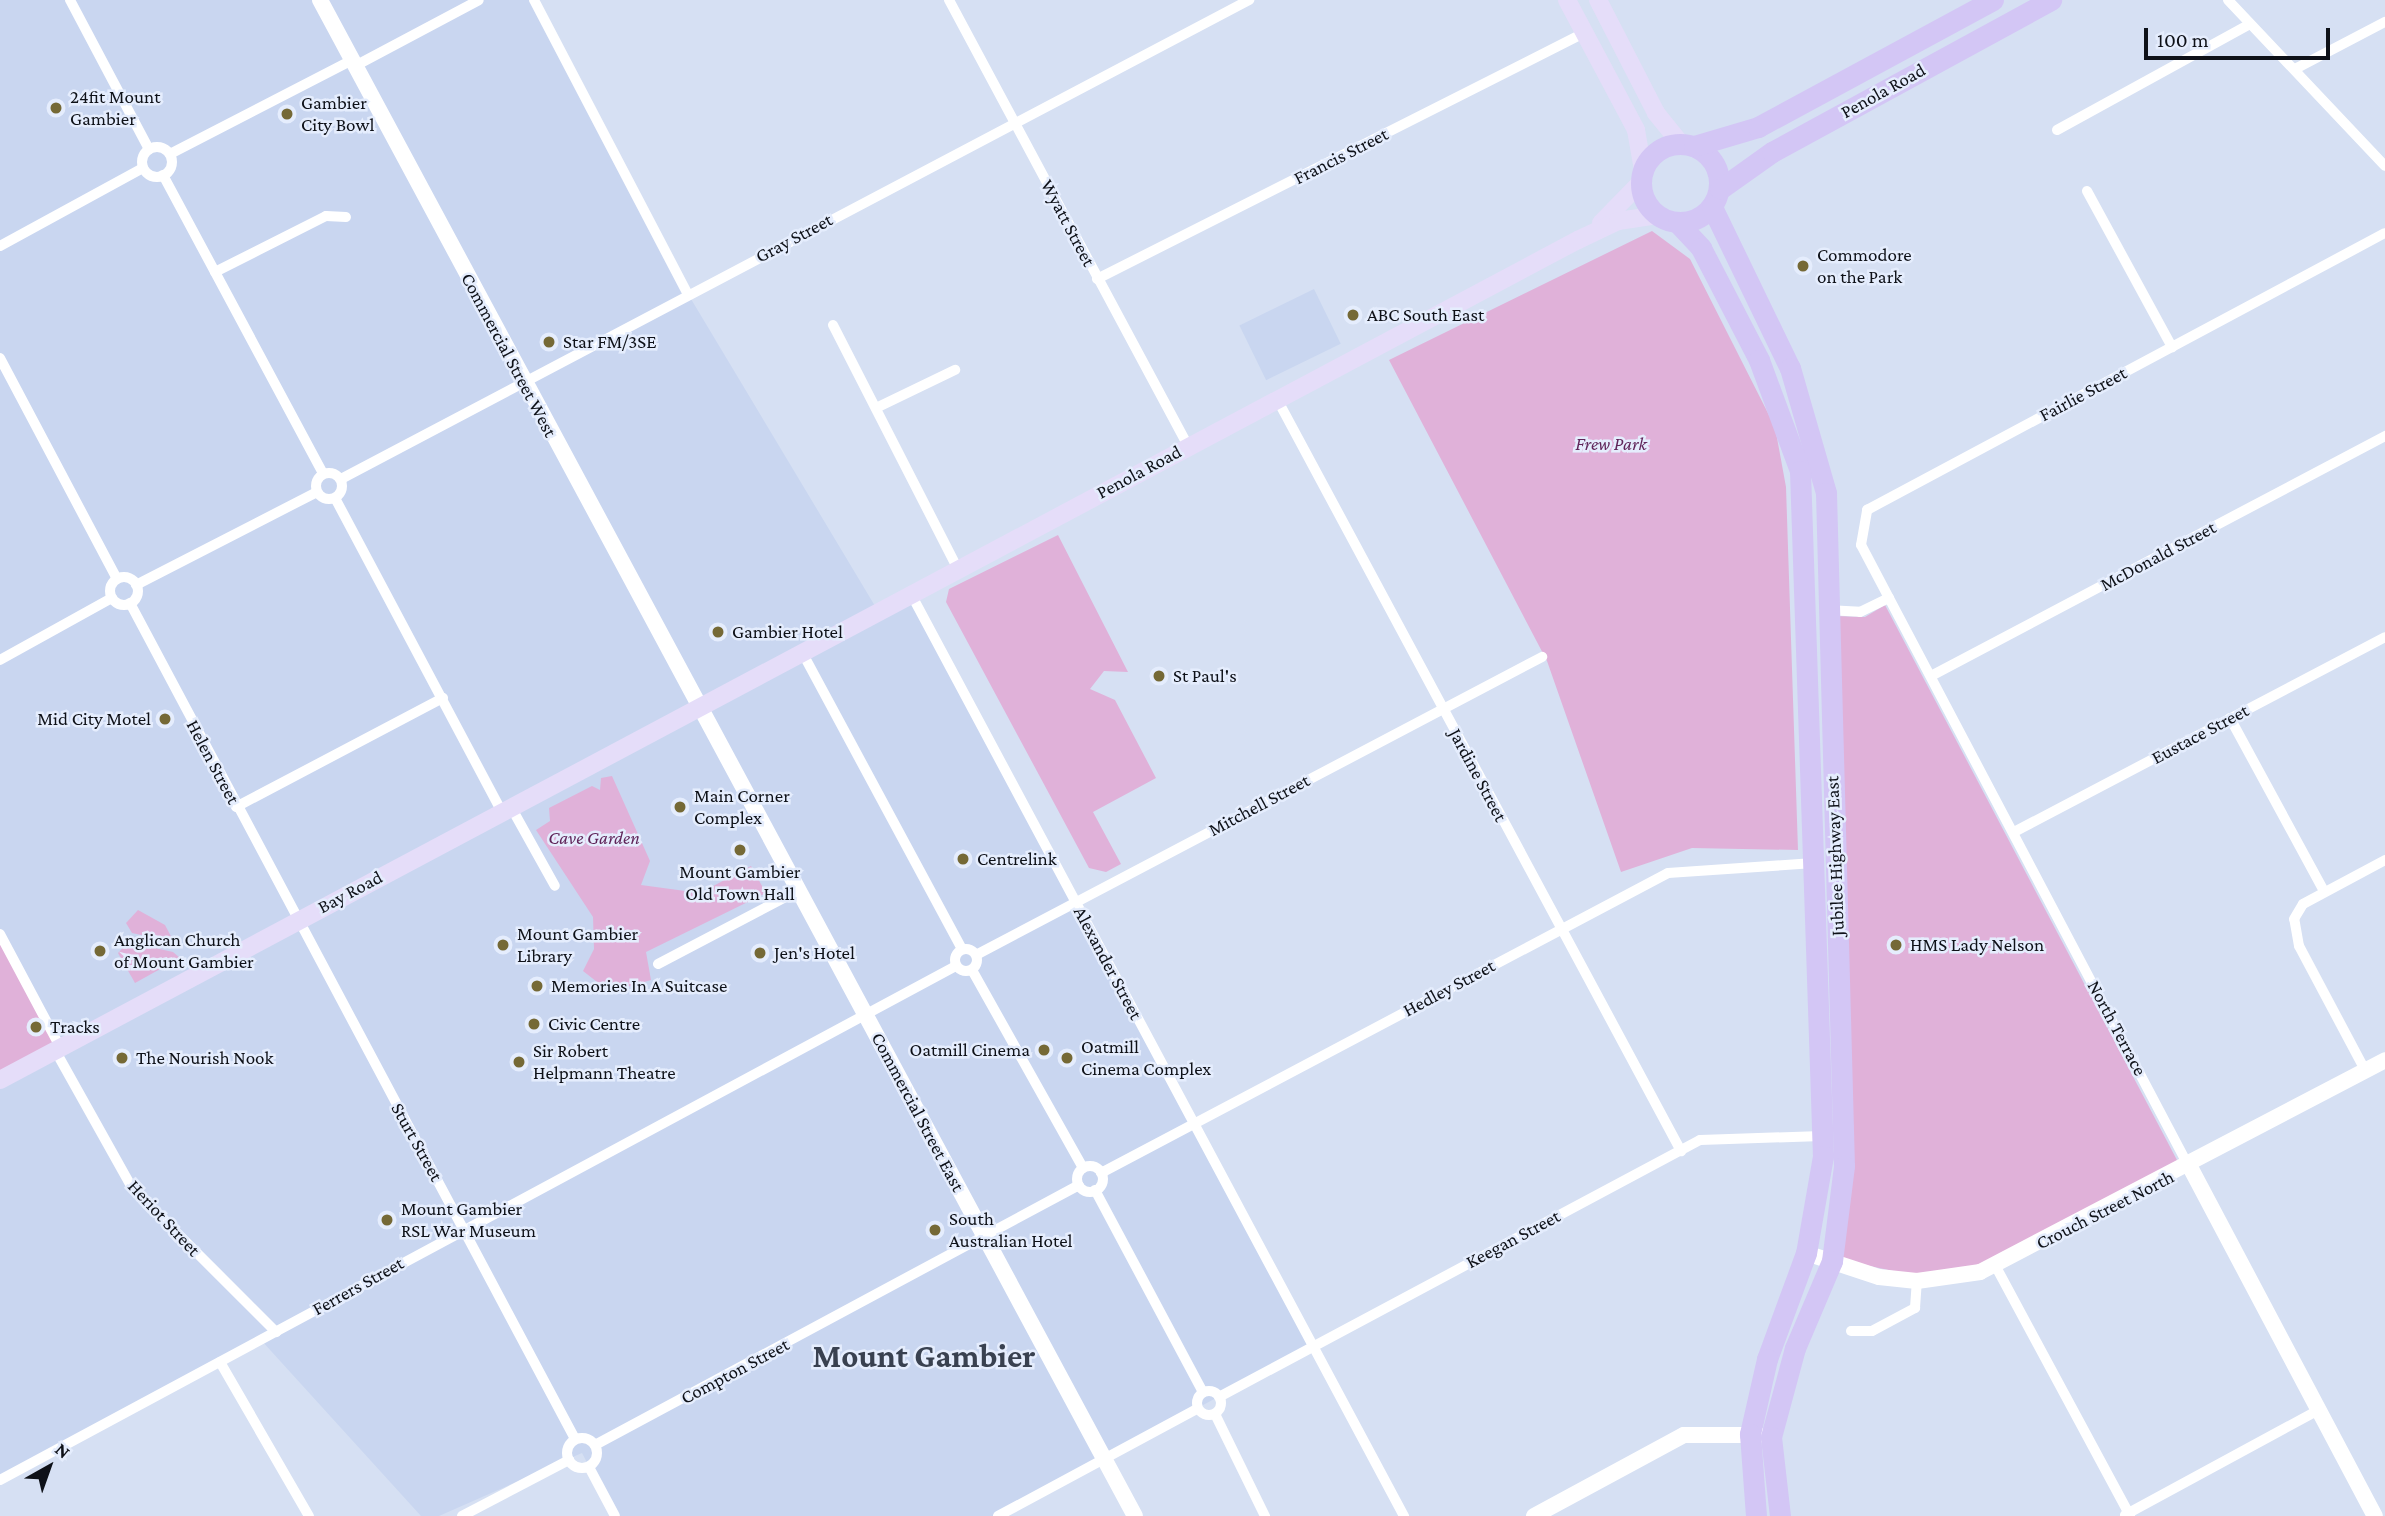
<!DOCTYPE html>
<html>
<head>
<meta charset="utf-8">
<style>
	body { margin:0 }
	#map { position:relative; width:2385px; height:1516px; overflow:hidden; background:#d6e0f3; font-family:"Crimson Pro",serif }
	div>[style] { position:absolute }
	.built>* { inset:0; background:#c9d6f0; transform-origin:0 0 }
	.green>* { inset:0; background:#e0b1d9 }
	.street>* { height:10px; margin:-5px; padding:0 5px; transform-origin:5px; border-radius:5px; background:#fff }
	.street>.ring { margin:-5px; padding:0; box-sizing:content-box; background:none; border:10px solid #fff; border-radius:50% }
	.secondary>* { height:16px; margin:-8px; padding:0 8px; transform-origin:8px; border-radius:8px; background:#fff }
	.primary>* { height:18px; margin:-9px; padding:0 9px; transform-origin:9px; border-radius:9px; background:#e5ddf9 }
	.highway>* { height:21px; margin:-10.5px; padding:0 10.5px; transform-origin:10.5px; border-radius:10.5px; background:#d3c6f5 }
	.highway>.ring { margin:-10.5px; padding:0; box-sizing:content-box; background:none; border:21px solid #d3c6f5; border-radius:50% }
	.dots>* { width:19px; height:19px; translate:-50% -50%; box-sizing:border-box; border:4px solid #e5edfd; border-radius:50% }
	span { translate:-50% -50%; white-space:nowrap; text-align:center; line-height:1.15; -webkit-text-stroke:5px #e5edfd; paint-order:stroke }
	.street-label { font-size:19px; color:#0e1118 }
	.poi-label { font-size:19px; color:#0e1118 }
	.left { translate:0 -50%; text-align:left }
	.right { translate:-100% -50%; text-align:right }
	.park-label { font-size:19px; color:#60255a; font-style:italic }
	.town-label { font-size:33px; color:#394150; font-weight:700 }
	.north { position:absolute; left:14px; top:1432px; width:70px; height:70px; -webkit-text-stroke:5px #e5edfd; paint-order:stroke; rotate:40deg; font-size:19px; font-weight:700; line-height:28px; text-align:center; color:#0e1118 }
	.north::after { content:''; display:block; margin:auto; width:24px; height:32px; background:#0e1118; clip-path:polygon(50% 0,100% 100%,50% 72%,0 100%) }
	.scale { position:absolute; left:2144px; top:28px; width:186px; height:32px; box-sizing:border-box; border:4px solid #0e1118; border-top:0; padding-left:9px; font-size:21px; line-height:24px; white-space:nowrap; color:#0e1118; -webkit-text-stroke:5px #e5edfd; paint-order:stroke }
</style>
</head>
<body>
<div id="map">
	<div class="built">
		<div style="clip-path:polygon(0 0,534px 0,688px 294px,878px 611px,911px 594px,1312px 1346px,998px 1516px,615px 1516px,582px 1453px,439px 1516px,421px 1516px,261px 1340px,0 1479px)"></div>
		<div style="left:1314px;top:289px;width:61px;height:83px;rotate:64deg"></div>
	</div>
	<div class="green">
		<div style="clip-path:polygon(1652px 231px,1690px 259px,1775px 427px,1786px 487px,1798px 850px,1692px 848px,1621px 872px,1547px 661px,1389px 360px)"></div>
		<div style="clip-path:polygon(1058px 535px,1128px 672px,1104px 671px,1090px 689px,1115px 700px,1156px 778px,1093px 812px,1121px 864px,1106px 872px,1089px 868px,946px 602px,949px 589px)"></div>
		<div style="clip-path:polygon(1885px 605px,2178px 1162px,1973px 1271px,1917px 1276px,1841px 1260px,1834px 616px,1865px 617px)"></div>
		<div style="clip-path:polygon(612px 776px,650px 861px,641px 885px,700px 893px,751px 866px,766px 893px,646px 952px,651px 980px,610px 992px,583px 971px,594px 949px,593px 917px,536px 830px,550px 821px,549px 808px,592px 786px,600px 790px,601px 778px)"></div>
		<div style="clip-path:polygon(138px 910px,165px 925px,174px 942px,132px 933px,126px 923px)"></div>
		<div style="clip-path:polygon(128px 942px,173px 952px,180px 958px,135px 983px,118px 953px)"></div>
		<div style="clip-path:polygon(0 943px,54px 1045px,0 1074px)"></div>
	</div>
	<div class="street">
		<div style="left:70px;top:0;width:169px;rotate:62.1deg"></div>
		<div style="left:534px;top:0;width:332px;rotate:62.4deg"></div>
		<div style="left:949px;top:0;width:506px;rotate:61.81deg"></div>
		<div style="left:2228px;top:0;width:228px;rotate:46.6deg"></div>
		<div style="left:355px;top:66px;width:140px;rotate:-28deg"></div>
		<div style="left:2295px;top:69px;width:102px;rotate:-27.6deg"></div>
		<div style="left:2057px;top:130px;width:220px;rotate:-28.8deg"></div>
		<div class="ring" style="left:142px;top:147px;width:20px;height:20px"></div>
		<div style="left:170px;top:154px;width:205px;rotate:-27.3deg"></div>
		<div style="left:163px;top:175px;width:339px;rotate:61.8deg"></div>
		<div style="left:2087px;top:191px;width:178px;rotate:61.4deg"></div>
		<div style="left:0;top:246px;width:163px;rotate:-28.6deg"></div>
		<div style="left:215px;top:272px;width:124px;rotate:-26.8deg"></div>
		<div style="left:326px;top:216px;width:20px;rotate:3deg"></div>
		<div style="left:1097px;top:279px;width:546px;rotate:-26.8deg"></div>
		<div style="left:833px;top:325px;width:274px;rotate:62.9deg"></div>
		<div style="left:0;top:358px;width:250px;rotate:62.1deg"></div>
		<div style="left:1277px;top:399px;width:854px;rotate:61.75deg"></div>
		<div style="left:876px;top:408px;width:88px;rotate:-25.7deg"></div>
		<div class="ring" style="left:316px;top:473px;width:16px;height:16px"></div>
		<div style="left:341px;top:479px;width:1027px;rotate:-27.81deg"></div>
		<div style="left:335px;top:498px;width:356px;rotate:62deg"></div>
		<div class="ring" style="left:110px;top:577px;width:18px;height:18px"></div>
		<div style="left:136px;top:585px;width:203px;rotate:-27.2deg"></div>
		<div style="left:911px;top:594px;width:1046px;rotate:61.87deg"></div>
		<div style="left:1889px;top:598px;width:60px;rotate:-117.8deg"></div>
		<div style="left:1861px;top:545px;width:36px;rotate:-80deg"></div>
		<div style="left:1867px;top:510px;width:587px;rotate:-28.14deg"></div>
		<div style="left:130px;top:603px;width:947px;rotate:61.97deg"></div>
		<div style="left:1827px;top:610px;width:33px;rotate:3deg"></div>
		<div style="left:1860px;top:612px;width:32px;rotate:-26deg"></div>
		<div style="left:1889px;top:598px;width:643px;rotate:62.2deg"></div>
		<div style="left:802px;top:652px;width:337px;rotate:61.7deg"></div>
		<div style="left:0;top:660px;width:128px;rotate:-29deg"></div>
		<div style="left:1931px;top:676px;width:514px;rotate:-27.86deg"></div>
		<div style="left:2230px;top:718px;width:197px;rotate:61.5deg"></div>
		<div style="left:236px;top:807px;width:234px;rotate:-27.8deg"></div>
		<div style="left:511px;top:807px;width:90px;rotate:60.9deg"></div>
		<div style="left:2014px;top:832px;width:419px;rotate:-27.7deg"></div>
		<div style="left:0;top:934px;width:128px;rotate:62deg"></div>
		<div class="ring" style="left:955px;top:949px;width:12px;height:12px"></div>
		<div style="left:976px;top:955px;width:640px;rotate:-27.77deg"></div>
		<div style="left:658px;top:964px;width:159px;rotate:-27.7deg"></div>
		<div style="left:972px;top:970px;width:227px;rotate:60.7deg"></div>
		<div style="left:55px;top:1050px;width:158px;rotate:60.8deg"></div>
		<div style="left:132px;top:1188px;width:204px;rotate:45deg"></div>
		<div style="left:2365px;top:1070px;width:140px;rotate:-118deg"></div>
		<div style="left:2299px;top:946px;width:27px;rotate:-100deg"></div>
		<div style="left:2294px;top:919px;width:17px;rotate:-59deg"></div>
		<div style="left:2303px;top:904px;width:93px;rotate:-28.2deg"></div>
		<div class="ring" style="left:1077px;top:1166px;width:16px;height:16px"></div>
		<div style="left:1101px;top:1173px;width:641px;rotate:-27.88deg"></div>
		<div style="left:1668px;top:873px;width:146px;rotate:-3.9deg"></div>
		<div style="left:1095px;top:1190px;width:229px;rotate:61.9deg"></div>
		<div style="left:1995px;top:1265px;width:285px;rotate:61.7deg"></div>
		<div style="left:1851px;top:1331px;width:21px"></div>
		<div style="left:1872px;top:1331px;width:49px;rotate:-28.1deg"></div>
		<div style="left:1915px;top:1308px;width:27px;rotate:-86deg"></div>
		<div style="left:220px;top:1362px;width:178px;rotate:60deg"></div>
		<div class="ring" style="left:1197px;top:1391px;width:14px;height:14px"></div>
		<div style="left:1219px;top:1397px;width:545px;rotate:-28.12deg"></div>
		<div style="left:1700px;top:1140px;width:122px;rotate:-1.9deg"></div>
		<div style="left:1215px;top:1414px;width:114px;rotate:63.9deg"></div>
		<div class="ring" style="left:567px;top:1438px;width:20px;height:20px"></div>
		<div style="left:595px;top:1445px;width:549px;rotate:-28.24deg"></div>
		<div style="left:589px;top:1467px;width:55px;rotate:62deg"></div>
		<div style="left:0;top:1480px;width:1085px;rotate:-28.27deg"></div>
		<div style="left:2125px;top:1515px;width:220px;rotate:-28.5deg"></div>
		<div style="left:462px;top:1516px;width:121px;rotate:-27.6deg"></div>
		<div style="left:998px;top:1516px;width:226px;rotate:-28.3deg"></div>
	</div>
	<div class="secondary">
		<div style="left:320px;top:0;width:1721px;rotate:61.74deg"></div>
		<div style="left:2190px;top:1167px;width:395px;rotate:62.1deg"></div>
		<div style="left:1806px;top:1253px;width:77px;rotate:18.2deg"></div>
		<div style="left:1879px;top:1277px;width:38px;rotate:6deg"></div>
		<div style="left:1917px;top:1281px;width:64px;rotate:-8.1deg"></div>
		<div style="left:1980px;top:1272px;width:457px;rotate:-27.6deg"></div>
		<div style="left:1534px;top:1516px;width:170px;rotate:-28.4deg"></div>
		<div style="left:1684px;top:1435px;width:75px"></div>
	</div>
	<div class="primary">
		<div style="left:1567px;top:0;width:147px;rotate:62deg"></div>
		<div style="left:1636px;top:130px;width:40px;rotate:80deg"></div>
		<div style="left:1598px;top:0;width:127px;rotate:62.8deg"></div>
		<div style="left:1656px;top:113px;width:40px;rotate:51deg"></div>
		<div style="left:1601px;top:223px;width:57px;rotate:-45.7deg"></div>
		<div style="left:0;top:1080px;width:1788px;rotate:-28.03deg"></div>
		<div style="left:1578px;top:240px;width:44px;rotate:-25.4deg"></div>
		<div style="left:1618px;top:221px;width:40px;rotate:-8.5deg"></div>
	</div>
	<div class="highway">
		<div class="ring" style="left:1641px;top:144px;width:57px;height:57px"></div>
		<div style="left:1694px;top:146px;width:67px;rotate:-16.5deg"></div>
		<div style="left:1758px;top:127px;width:267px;rotate:-28.4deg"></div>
		<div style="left:1720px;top:189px;width:64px;rotate:-35.4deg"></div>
		<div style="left:1772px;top:152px;width:318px;rotate:-28.6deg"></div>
		<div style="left:1712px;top:207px;width:179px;rotate:64.2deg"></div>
		<div style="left:1790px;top:368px;width:130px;rotate:73.9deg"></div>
		<div style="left:1826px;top:493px;width:673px;rotate:88.47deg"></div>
		<div style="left:1844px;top:1166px;width:96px;rotate:97.2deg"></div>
		<div style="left:1832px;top:1261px;width:95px;rotate:113deg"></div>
		<div style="left:1795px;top:1348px;width:92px;rotate:105.1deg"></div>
		<div style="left:1771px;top:1437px;width:80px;rotate:83.5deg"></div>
		<div style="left:1678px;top:223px;width:34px;rotate:47deg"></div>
		<div style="left:1701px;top:248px;width:126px;rotate:62.6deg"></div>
		<div style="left:1759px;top:360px;width:118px;rotate:69.7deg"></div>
		<div style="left:1800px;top:471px;width:685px;rotate:88.08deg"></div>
		<div style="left:1823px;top:1156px;width:98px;rotate:99.9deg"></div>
		<div style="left:1806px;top:1253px;width:113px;rotate:110.2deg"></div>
		<div style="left:1767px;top:1359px;width:77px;rotate:102.8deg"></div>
		<div style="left:1750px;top:1434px;width:82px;rotate:85.8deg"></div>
	</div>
	<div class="dots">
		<div style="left:56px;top:108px;background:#756936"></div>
		<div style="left:287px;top:114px;background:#756936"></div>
		<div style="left:1803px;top:266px;background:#756936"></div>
		<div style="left:1353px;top:315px;background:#756936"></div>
		<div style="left:549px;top:342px;background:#756936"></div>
		<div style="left:718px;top:632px;background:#756936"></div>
		<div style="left:1159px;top:676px;background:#756936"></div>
		<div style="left:165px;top:719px;background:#756936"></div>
		<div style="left:680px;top:807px;background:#756936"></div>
		<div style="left:740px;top:850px;background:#756936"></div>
		<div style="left:963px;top:859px;background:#756936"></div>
		<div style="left:503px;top:945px;background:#756936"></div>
		<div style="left:1896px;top:945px;background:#756936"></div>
		<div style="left:100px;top:951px;background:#756936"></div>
		<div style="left:760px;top:953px;background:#756936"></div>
		<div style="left:537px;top:986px;background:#756936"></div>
		<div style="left:534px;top:1024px;background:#756936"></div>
		<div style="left:36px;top:1027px;background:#756936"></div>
		<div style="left:1044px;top:1050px;background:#756936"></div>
		<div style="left:122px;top:1058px;background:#756936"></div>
		<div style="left:1067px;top:1058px;background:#756936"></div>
		<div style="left:519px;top:1062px;background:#756936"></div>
		<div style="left:387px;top:1220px;background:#756936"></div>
		<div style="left:935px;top:1230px;background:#756936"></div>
	</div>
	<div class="street-label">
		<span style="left:1883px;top:91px;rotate:-29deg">Penola Road</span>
		<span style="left:1341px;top:156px;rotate:-27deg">Francis Street</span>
		<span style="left:1068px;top:223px;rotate:62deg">Wyatt Street</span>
		<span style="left:794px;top:238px;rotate:-28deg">Gray Street</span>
		<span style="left:509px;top:355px;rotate:62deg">Commercial Street West</span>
		<span style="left:2083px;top:394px;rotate:-28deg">Fairlie Street</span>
		<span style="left:1139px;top:472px;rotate:-28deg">Penola Road</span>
		<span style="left:2158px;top:556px;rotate:-28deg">McDonald Street</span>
		<span style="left:2200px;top:734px;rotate:-28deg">Eustace Street</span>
		<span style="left:213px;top:762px;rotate:62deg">Helen Street</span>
		<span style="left:1478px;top:775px;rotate:62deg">Jardine Street</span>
		<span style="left:1259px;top:805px;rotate:-28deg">Mitchell Street</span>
		<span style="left:1835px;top:856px;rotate:-92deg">Jubilee Highway East</span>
		<span style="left:350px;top:892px;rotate:-28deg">Bay Road</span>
		<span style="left:1108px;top:963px;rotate:62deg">Alexander Street</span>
		<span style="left:1449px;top:988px;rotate:-28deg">Hedley Street</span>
		<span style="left:2117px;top:1028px;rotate:62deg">North Terrace</span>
		<span style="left:918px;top:1112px;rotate:62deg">Commercial Street East</span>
		<span style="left:417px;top:1142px;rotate:61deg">Sturt Street</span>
		<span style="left:2105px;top:1210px;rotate:-27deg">Crouch Street North</span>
		<span style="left:164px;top:1218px;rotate:47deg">Heriot Street</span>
		<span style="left:1513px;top:1239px;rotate:-28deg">Keegan Street</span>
		<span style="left:358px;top:1286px;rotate:-29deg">Ferrers Street</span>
		<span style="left:735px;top:1371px;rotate:-28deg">Compton Street</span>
	</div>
	<div class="poi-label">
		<span class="left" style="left:70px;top:108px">24fit Mount<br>Gambier</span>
		<span class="left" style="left:301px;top:114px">Gambier<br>City Bowl</span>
		<span class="left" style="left:1817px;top:266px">Commodore<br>on the Park</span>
		<span class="left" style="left:1367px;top:315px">ABC South East</span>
		<span class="left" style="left:563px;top:342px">Star FM/3SE</span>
		<span class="left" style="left:732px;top:632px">Gambier Hotel</span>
		<span class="left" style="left:1173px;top:676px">St Paul's</span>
		<span class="right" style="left:151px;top:719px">Mid City Motel</span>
		<span class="left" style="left:694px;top:807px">Main Corner<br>Complex</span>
		<span class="left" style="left:977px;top:859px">Centrelink</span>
		<span style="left:740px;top:883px">Mount Gambier<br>Old Town Hall</span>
		<span class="left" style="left:517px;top:945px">Mount Gambier<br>Library</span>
		<span class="left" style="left:114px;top:951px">Anglican Church<br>of Mount Gambier</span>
		<span class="left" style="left:1910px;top:945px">HMS Lady Nelson</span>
		<span class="left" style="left:774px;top:953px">Jen's Hotel</span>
		<span class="left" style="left:551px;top:986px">Memories In A Suitcase</span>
		<span class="left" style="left:548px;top:1024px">Civic Centre</span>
		<span class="left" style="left:50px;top:1027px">Tracks</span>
		<span class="left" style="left:1081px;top:1058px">Oatmill<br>Cinema Complex</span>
		<span class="right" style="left:1030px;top:1050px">Oatmill Cinema</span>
		<span class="left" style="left:533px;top:1062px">Sir Robert<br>Helpmann Theatre</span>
		<span class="left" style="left:136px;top:1058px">The Nourish Nook</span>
		<span class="left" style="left:401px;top:1220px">Mount Gambier<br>RSL War Museum</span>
		<span class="left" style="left:949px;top:1230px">South<br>Australian Hotel</span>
	</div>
	<div class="park-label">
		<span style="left:1611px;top:444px">Frew Park</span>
		<span style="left:594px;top:838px">Cave Garden</span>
	</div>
	<div class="town-label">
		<span style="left:924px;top:1356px">Mount Gambier</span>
	</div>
	<div class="north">N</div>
	<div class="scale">100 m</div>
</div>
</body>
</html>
